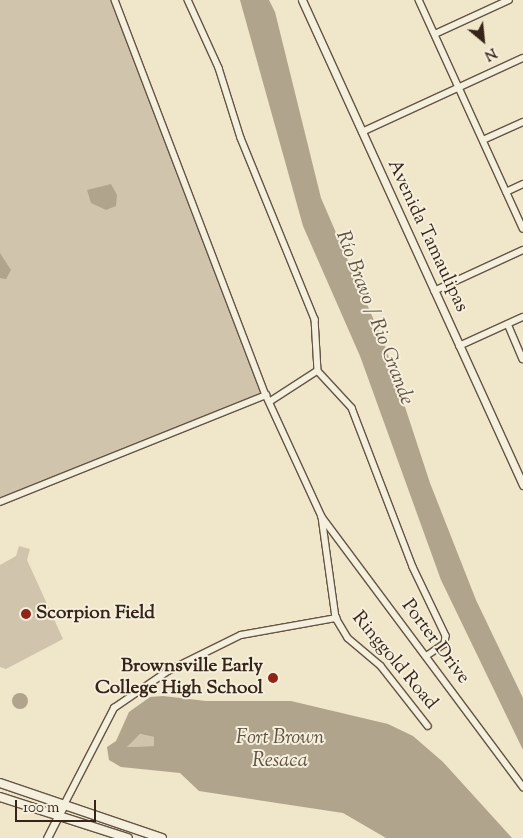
<!DOCTYPE html>
<html>
<head>
<meta charset="utf-8">
<style>
	body { margin:0 }
	#map { position:relative; width:523px; height:838px; overflow:hidden; background:#f0e6ca; font-family:"Sorts Mill Goudy",serif }
	div>[style] { position:absolute }
	.green>* { inset:0; background:#d0c5ac }
	.water>* { inset:0; background:#b1a48d }
	.round { border-radius:50% }
	.roads { filter:drop-shadow(1px 0 #645444) drop-shadow(-1px 0 #645444) drop-shadow(0 1px #645444) drop-shadow(0 -1px #645444) }
	.minor>* { height:5.5px; margin:-2.75px; padding:0 2.75px; transform-origin:2.75px; border-radius:2.75px; background:#f5efdd }
	.tertiary>* { height:7px; margin:-3.5px; padding:0 3.5px; transform-origin:3.5px; border-radius:3.5px; background:#f5efdd }
	.secondary>* { height:8px; margin:-4px; padding:0 4px; transform-origin:4px; border-radius:4px; background:#f5efdd }
	.dots>* { width:14px; height:14px; translate:-50% -50%; box-sizing:border-box; border:2px solid #f5efdd; border-radius:50% }
	span { translate:-50% -50%; white-space:nowrap; text-align:center; line-height:1.15; -webkit-text-stroke:4px #f5efdd; paint-order:stroke }
	.street-label { font-size:19px; color:#362418 }
	.poi-label { font-size:19px; color:#362418; font-weight:700 }
	.left { translate:0 -50%; text-align:left }
	.right { translate:-100% -50%; text-align:right }
	.water-label { font-size:20px; color:#615141; font-style:italic }
	.north { position:absolute; left:458px; top:15px; width:50px; height:50px; -webkit-text-stroke:4px #f5efdd; paint-order:stroke; rotate:152deg; font-size:14px; font-weight:700; line-height:20px; text-align:center; color:#362418 }
	.north::after { content:''; display:block; margin:auto; width:18px; height:22px; background:#362418; clip-path:polygon(50% 0,100% 100%,50% 72%,0 100%) }
	.scale { position:absolute; left:15px; top:800px; width:81px; height:22px; box-sizing:border-box; border:2px solid #362418; border-top:0; padding-left:6px; font-size:15px; line-height:18px; white-space:nowrap; color:#362418; -webkit-text-stroke:4px #f5efdd; paint-order:stroke }
</style>
</head>
<body>
<div id="map">
	<div class="green">
		<div style="clip-path:polygon(0 0,111px 0,266px 395px,0 503px)"></div>
		<div style="clip-path:polygon(19px 546px,30px 549px,27px 560px,63px 639px,6px 669px,0 667px,0 565px,16px 556px)"></div>
		<div style="clip-path:polygon(140px 734px,154px 737px,154px 746px,127px 747px)"></div>
	</div>
	<div class="water">
		<div style="clip-path:polygon(240px 0,269px 0,275px 12px,321px 198px,385px 346px,430px 483px,476px 600px,523px 698px,523px 750px,441px 580px,360px 356px,303px 226px)"></div>
		<div style="clip-path:polygon(111px 184px,117px 195px,116px 206px,106px 210px,91px 203px,87px 190px)"></div>
		<div style="clip-path:polygon(0 253px,11px 270px,6px 279px,0 278px)"></div>
		<div class="round" style="left:12px;top:693px;width:16px;height:16px"></div>
		<div style="clip-path:polygon(evenodd,163px 696px,206px 701px,291px 701px,388px 724px,413px 736px,443px 762px,512px 838px,386px 838px,343px 813px,199px 791px,180px 773px,121px 767px,109px 760px,107px 747px,116px 741px,129px 712px,150px 697px,163px 696px,140px 734px,154px 737px,154px 746px,127px 747px,140px 734px)"></div>
	</div>
	<div class="roads">
		<div class="minor">
			<div style="left:115px;top:0;width:423px;rotate:69.1deg"></div>
			<div style="left:266px;top:395px;width:134px;rotate:65.3deg"></div>
			<div style="left:322px;top:517px;width:102px;rotate:82.1deg"></div>
			<div style="left:188px;top:0;width:75px;rotate:65.5deg"></div>
			<div style="left:219px;top:68px;width:73px;rotate:72.6deg"></div>
			<div style="left:241px;top:138px;width:196px;rotate:67.8deg"></div>
			<div style="left:315px;top:319px;width:52px;rotate:86.7deg"></div>
			<div style="left:318px;top:371px;width:57px;rotate:147.1deg"></div>
			<div style="left:419px;top:0;width:251px;rotate:65.5deg"></div>
			<div style="left:435px;top:34px;width:81px;rotate:-24.7deg"></div>
			<div style="left:362px;top:132px;width:177px;rotate:-24.7deg"></div>
			<div style="left:483px;top:140px;width:44px;rotate:-24.2deg"></div>
			<div style="left:506px;top:192px;width:19px;rotate:-25deg"></div>
			<div style="left:434px;top:291px;width:98px;rotate:-24.7deg"></div>
			<div style="left:508px;top:324px;width:38px;rotate:67deg"></div>
			<div style="left:459px;top:346px;width:70px;rotate:-24.4deg"></div>
			<div style="left:318px;top:371px;width:50px;rotate:47.4deg"></div>
			<div style="left:352px;top:408px;width:170px;rotate:69deg"></div>
			<div style="left:413px;top:567px;width:76px;rotate:64.4deg"></div>
			<div style="left:446px;top:636px;width:8px;rotate:97deg"></div>
			<div style="left:445px;top:644px;width:22px;rotate:146deg"></div>
			<div style="left:0;top:502px;width:287px;rotate:-21.9deg"></div>
			<div style="left:322px;top:517px;width:337px;rotate:53.3deg"></div>
			<div style="left:64px;top:805px;width:109px;rotate:-62.7deg"></div>
			<div style="left:114px;top:708px;width:65px;rotate:-34.4deg"></div>
			<div style="left:168px;top:671px;width:81px;rotate:-26.3deg"></div>
			<div style="left:241px;top:635px;width:97px;rotate:-10.1deg"></div>
			<div style="left:336px;top:618px;width:23px;rotate:59deg"></div>
			<div style="left:348px;top:638px;width:43px;rotate:40.3deg"></div>
			<div style="left:381px;top:666px;width:76px;rotate:51.9deg"></div>
		</div>
		<div class="tertiary">
			<div style="left:302px;top:0;width:533px;rotate:65.5deg"></div>
			<div style="left:47px;top:838px;width:37px;rotate:-63deg"></div>
		</div>
		<div class="secondary">
			<div style="left:0;top:783px;width:171px;rotate:18.8deg"></div>
			<div style="left:0;top:797px;width:134px;rotate:17.8deg"></div>
		</div>
	</div>
	<div class="dots">
		<div style="left:26px;top:614px;background:#8f2418"></div>
		<div style="left:273px;top:678px;background:#8f2418"></div>
	</div>
	<div class="street-label">
		<span style="left:427px;top:236px;rotate:65deg">Avenida Tamaulipas</span>
		<span style="left:435px;top:642px;rotate:53deg">Porter Drive</span>
		<span style="left:394px;top:661px;rotate:50deg">Ringgold Road</span>
	</div>
	<div class="poi-label">
		<span class="left" style="left:36px;top:614px">Scorpion Field</span>
		<span class="right" style="left:263px;top:678px">Brownsville Early<br>College High School</span>
	</div>
	<div class="water-label">
		<span style="left:374px;top:318px;rotate:69deg">Río Bravo / Rio Grande</span>
		<span style="left:280px;top:750px">Fort Brown<br>Resaca</span>
	</div>
	<div class="north">N</div>
	<div class="scale">100 m</div>
</div>
</body>
</html>
